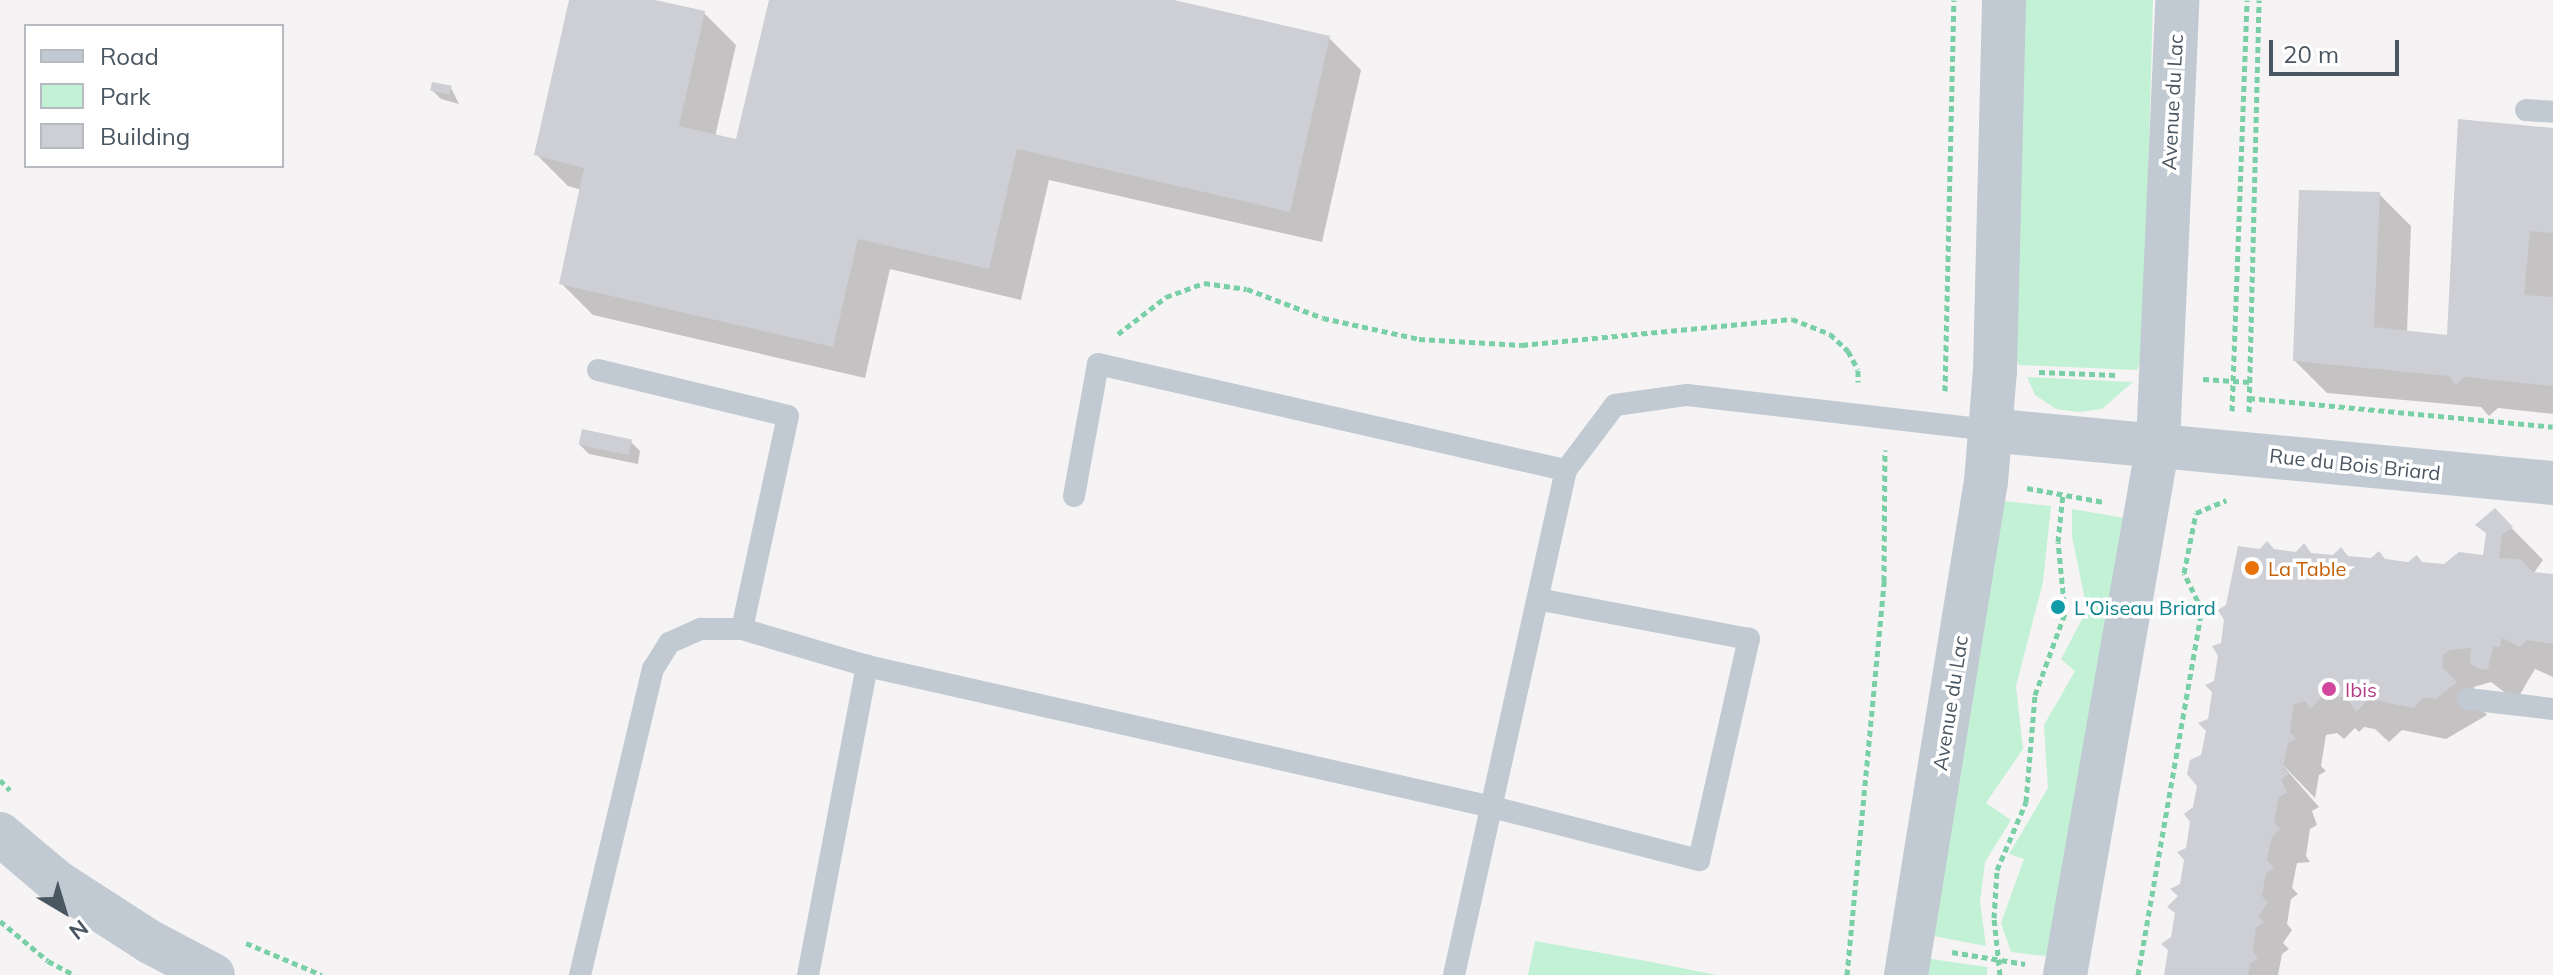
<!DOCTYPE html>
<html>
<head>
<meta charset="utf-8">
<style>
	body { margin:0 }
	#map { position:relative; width:2553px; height:975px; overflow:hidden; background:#f5f3f3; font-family:Mulish,sans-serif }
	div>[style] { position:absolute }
	.green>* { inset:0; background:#c3f1d5 }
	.shadow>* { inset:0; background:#0003 }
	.building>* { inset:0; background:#cdcfd5; transform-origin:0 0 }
	.path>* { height:5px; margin-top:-2.5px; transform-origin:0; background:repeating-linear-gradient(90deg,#7ad0a6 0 6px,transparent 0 10px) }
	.service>* { height:22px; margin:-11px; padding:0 11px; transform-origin:11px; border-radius:11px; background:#c1cad2 }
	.minor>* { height:44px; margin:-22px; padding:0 22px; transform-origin:22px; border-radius:22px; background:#c1cad2 }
	.dots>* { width:22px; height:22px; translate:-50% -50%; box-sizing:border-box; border:4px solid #fff; border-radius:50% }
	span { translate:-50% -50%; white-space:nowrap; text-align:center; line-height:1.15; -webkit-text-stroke:7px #fff; paint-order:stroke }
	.street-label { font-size:20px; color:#4a5661 }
	.food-label { font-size:20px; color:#c56008 }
	.left { translate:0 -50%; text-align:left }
	.culture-label { font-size:20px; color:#0d838f }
	.hotel-label { font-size:20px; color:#b23c85 }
	.legend { position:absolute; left:24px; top:24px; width:260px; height:144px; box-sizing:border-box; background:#fff; border:2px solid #b7bbc0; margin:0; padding:10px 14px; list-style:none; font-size:24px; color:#4a5661 }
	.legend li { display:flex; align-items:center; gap:16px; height:40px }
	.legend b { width:40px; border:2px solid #b7bbc0 }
	.north { position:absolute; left:24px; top:871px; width:80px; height:80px; -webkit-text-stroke:6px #fff; paint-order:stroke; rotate:142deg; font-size:22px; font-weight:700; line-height:32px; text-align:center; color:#4a5661 }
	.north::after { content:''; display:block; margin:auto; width:28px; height:36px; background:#4a5661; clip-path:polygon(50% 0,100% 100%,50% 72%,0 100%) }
	.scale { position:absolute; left:2269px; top:40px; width:130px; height:36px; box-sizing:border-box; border:4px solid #4a5661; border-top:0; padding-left:10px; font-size:24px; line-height:28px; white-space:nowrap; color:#4a5661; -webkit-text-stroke:6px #fff; paint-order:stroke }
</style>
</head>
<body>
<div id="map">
	<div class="green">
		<div style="clip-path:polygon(2025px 0,2153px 0,2143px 356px,2137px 370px,2019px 365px,2014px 356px)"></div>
		<div style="clip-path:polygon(2027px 377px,2132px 382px,2133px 382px,2102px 409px,2079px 412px,2056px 409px,2035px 395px)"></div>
		<div style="clip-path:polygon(2003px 501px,2051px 506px,2043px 582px,2016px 686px,2023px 749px,1986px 803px,2011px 820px,1985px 862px,1980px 902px,1986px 946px,1928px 935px)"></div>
		<div style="clip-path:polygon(2072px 509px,2125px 518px,2054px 957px,2011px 952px,2001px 923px,2024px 859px,2009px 854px,2048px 788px,2044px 725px,2075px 671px,2061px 659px,2087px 610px,2072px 536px)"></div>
		<div style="clip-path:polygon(1535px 941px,1646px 961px,1717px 975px,1528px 975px)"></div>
		<div style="clip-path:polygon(1924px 958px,1987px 967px,1987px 975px,1921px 975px)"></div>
	</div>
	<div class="shadow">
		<div style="clip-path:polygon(571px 0,646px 0,704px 13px,736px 45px,715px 137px,738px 142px,771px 0,1165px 0,1329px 38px,1361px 70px,1322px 242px,1049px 180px,1021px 300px,890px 269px,865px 378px,593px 315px,561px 283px,582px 190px,568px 186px,536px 154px)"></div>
		<div style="clip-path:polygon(451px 88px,459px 104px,441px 99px,432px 90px)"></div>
		<div style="clip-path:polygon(2553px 130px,2553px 414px,2498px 408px,2489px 416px,2481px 407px,2327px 393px,2295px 361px,2379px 194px,2411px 226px,2407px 333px,2449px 337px)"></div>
		<div style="clip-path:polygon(631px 442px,640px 451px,638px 464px,589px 454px,580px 445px)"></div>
		<div style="clip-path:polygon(2495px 511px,2543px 560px,2533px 574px,2553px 576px,2553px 677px,2535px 669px,2516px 701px,2491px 682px,2474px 687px,2474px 701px,2487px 715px,2446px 739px,2402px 730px,2389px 742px,2375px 729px,2364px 727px,2359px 732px,2355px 728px,2344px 739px,2337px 733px,2326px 735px,2321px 766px,2326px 771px,2319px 775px,2315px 798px,2278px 760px,2319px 807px,2312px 811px,2317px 825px,2310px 829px,2306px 856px,2310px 862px,2297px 863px,2292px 888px,2298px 894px,2291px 899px,2287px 924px,2292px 930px,2283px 943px,2289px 949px,2282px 954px,2278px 975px,2166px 975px,2222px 645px,2274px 551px,2444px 566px,2485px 558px)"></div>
	</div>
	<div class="building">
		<div style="clip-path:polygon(569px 0,655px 0,705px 11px,679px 126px,736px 139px,769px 0,1174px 0,1330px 36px,1290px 212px,1017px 149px,989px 269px,858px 239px,833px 347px,559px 284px,584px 168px,534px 155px)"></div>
		<div style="left:432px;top:82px;width:20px;height:9px;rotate:11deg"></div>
		<div style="clip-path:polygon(2458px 119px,2553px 128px,2553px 233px,2530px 231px,2524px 295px,2553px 297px,2553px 386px,2465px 377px,2456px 385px,2449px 376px,2293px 361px,2299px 190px,2380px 192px,2374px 327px,2447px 335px)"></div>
		<div style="left:582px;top:429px;width:51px;height:16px;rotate:12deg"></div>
		<div style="clip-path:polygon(2495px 508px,2513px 527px,2502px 535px,2499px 558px,2521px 559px,2533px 572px,2553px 574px,2553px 644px,2527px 640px,2520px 647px,2502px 638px,2500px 647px,2493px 647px,2488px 669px,2481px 670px,2470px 664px,2471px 648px,2450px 650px,2443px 655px,2442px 667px,2457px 682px,2436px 699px,2424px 698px,2413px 708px,2369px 699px,2356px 712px,2347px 698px,2332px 696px,2326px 701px,2322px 697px,2310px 709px,2306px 701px,2294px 704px,2290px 732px,2296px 739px,2288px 743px,2283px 769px,2289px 774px,2281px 779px,2287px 793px,2279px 797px,2274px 823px,2280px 829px,2272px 837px,2267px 860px,2274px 868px,2266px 873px,2262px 896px,2268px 903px,2258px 916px,2264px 922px,2256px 928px,2253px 952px,2258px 958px,2250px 964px,2248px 975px,2164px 975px,2168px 950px,2161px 944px,2171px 937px,2175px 913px,2167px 907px,2178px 896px,2170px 889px,2180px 884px,2184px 860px,2177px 852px,2186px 848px,2190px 822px,2184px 814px,2193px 807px,2197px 786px,2187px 774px,2190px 760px,2201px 755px,2206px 731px,2198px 723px,2208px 719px,2212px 692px,2205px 685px,2214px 681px,2218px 656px,2212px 646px,2221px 643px,2224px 620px,2218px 610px,2226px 605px,2238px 546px,2260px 549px,2267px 541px,2274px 549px,2296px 552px,2304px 543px,2311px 553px,2333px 555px,2341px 547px,2348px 556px,2371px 558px,2379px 551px,2385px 559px,2408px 562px,2417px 555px,2422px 562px,2444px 564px,2459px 552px,2483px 555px,2486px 533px,2475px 525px)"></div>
	</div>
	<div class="path">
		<div style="left:1118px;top:334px;width:61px;rotate:-37.6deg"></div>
		<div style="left:1166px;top:297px;width:40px;rotate:-20.2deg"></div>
		<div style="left:1204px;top:283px;width:43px;rotate:7.9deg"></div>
		<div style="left:1247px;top:289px;width:81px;rotate:20.9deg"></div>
		<div style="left:1323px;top:318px;width:98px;rotate:12.3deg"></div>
		<div style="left:1419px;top:339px;width:103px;rotate:3.3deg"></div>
		<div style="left:1522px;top:345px;width:271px;rotate:-5.5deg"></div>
		<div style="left:1792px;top:319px;width:41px;rotate:21.5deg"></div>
		<div style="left:1830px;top:334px;width:25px;rotate:43deg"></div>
		<div style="left:1848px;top:351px;width:21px;rotate:62deg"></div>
		<div style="left:1858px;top:370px;width:12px;rotate:90deg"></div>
		<div style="left:2039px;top:372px;width:78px;rotate:2.2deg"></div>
		<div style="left:2203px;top:379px;width:47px;rotate:3.7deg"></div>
		<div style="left:1945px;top:391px;width:391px;rotate:-88.7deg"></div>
		<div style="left:2249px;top:398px;width:305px;rotate:5.4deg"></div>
		<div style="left:2232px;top:411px;width:411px;rotate:-87.9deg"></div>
		<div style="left:2249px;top:412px;width:412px;rotate:-88.6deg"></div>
		<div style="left:2027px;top:488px;width:78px;rotate:10.3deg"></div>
		<div style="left:0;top:780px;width:14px;rotate:45deg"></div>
		<div style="left:0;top:921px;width:62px;rotate:39.8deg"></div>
		<div style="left:48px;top:961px;width:30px;rotate:28deg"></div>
		<div style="left:246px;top:943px;width:82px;rotate:22.8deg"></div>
		<div style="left:1952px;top:952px;width:74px;rotate:9.3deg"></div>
		<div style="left:1847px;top:975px;width:396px;rotate:-84.6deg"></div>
		<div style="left:1884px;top:581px;width:131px;rotate:-89.6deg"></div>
		<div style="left:2000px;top:975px;width:57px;rotate:-96deg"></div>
		<div style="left:1994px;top:918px;width:48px;rotate:-86.4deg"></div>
		<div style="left:1997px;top:870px;width:74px;rotate:-66.9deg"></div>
		<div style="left:2026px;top:802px;width:107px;rotate:-85.2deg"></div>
		<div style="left:2035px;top:695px;width:87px;rotate:-69.9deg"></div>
		<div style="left:2065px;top:613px;width:71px;rotate:-95.6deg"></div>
		<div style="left:2058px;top:542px;width:48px;rotate:-84.1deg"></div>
		<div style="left:2138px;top:975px;width:371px;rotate:-80.1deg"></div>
		<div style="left:2202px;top:610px;width:41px;rotate:-115.9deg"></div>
		<div style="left:2184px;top:573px;width:61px;rotate:-78.7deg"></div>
		<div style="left:2196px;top:513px;width:33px;rotate:-23deg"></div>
	</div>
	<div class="service">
		<div style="left:2526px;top:110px;width:27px;rotate:4deg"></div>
		<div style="left:598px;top:370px;width:195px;rotate:13.6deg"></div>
		<div style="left:788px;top:416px;width:218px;rotate:102.2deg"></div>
		<div style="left:1074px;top:496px;width:134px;rotate:-79.7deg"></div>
		<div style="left:1098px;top:364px;width:480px;rotate:12.8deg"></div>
		<div style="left:2468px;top:699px;width:86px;rotate:6.7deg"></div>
		<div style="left:580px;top:975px;width:315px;rotate:-76.6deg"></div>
		<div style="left:653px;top:669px;width:31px;rotate:-58deg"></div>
		<div style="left:669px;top:643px;width:35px;rotate:-24deg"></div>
		<div style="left:701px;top:629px;width:41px"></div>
		<div style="left:742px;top:629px;width:130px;rotate:16.5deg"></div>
		<div style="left:867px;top:666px;width:641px;rotate:12.71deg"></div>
		<div style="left:1492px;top:807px;width:214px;rotate:14.4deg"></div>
		<div style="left:1699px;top:860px;width:227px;rotate:-77.3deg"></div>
		<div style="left:1749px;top:639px;width:215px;rotate:-169.3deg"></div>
		<div style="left:808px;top:975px;width:315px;rotate:-79.2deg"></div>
		<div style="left:1454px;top:975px;width:517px;rotate:-77.5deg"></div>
		<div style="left:1566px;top:470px;width:81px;rotate:-53deg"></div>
		<div style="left:1615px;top:405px;width:73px;rotate:-7.9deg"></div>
		<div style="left:1687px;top:395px;width:303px;rotate:6.6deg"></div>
	</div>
	<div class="minor">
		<div style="left:1988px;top:430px;width:567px;rotate:5.36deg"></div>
		<div style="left:0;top:834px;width:75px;rotate:40.1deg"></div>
		<div style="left:57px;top:882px;width:111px;rotate:32.8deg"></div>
		<div style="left:150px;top:942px;width:71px;rotate:27.6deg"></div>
		<div style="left:1906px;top:975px;width:499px;rotate:-80.8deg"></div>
		<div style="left:1986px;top:482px;width:111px;rotate:-85.4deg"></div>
		<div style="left:1995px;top:371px;width:371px;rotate:-88.6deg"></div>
		<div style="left:2065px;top:975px;width:539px;rotate:-80.07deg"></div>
		<div style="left:2158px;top:444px;width:444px;rotate:-87.5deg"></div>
	</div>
	<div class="dots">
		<div style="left:2252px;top:568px;background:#e8710a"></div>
		<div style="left:2058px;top:607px;background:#0f9aa8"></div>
		<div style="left:2329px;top:689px;background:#d1479c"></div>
	</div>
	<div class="street-label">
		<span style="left:2172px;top:102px;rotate:-87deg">Avenue du Lac</span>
		<span style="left:2355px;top:464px;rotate:6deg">Rue du Bois Briard</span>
		<span style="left:1950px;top:703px;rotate:-81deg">Avenue du Lac</span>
	</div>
	<div class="food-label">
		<span class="left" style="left:2268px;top:568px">La Table</span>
	</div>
	<div class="culture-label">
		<span class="left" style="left:2074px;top:607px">L'Oiseau Briard</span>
	</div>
	<div class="hotel-label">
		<span class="left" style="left:2345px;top:689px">Ibis</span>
	</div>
	<ul class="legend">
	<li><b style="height:10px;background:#c1cad2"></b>Road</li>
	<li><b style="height:22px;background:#c3f1d5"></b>Park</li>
	<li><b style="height:22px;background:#cdcfd5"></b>Building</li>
	</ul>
	<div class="north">N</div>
	<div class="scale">20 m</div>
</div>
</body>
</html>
